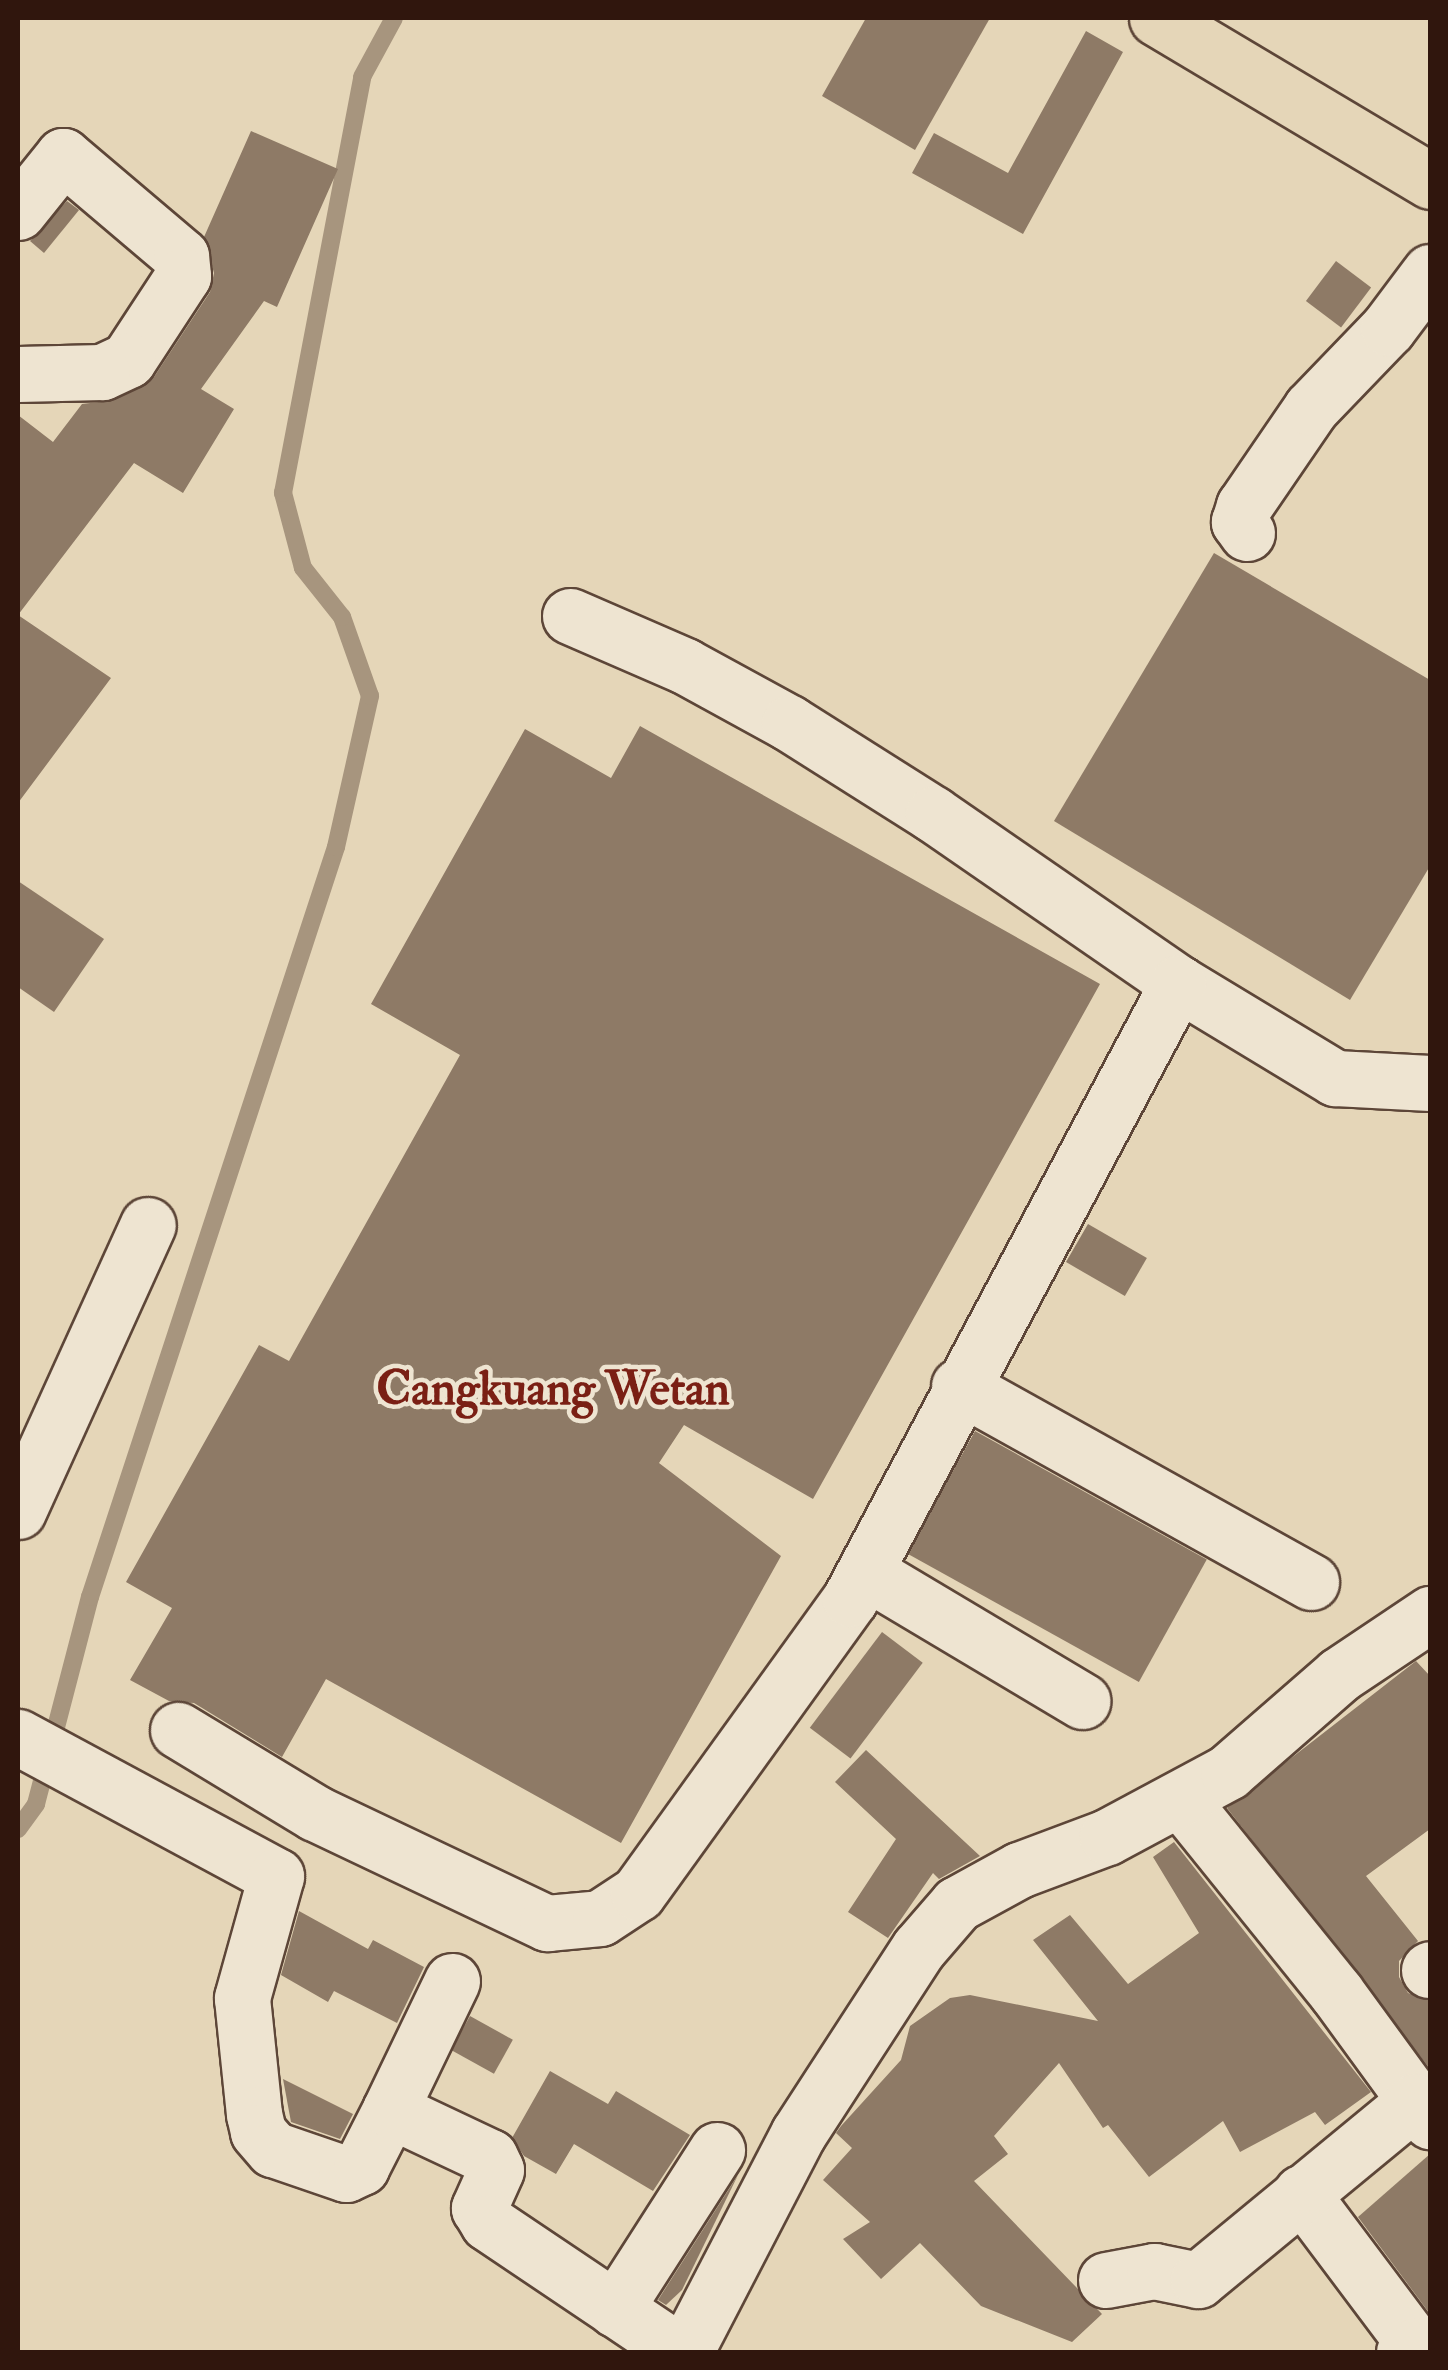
<!DOCTYPE html>
<html>
<head>
<meta charset="utf-8">
<style>
	body { margin:0 }
	#map { position:relative; width:1448px; height:2370px; overflow:hidden; background:#e5d6b8; font-family:"IM FELL Double Pica",serif }
	div>[style] { position:absolute }
	.stream>* { height:18px; margin:-9px; padding:0 9px; transform-origin:9px; border-radius:9px; background:#a7957e }
	.building>* { inset:0; background:#8e7a66; transform-origin:0 0 }
	.roads { filter:drop-shadow(2px 0 #5d4638) drop-shadow(-2px 0 #5d4638) drop-shadow(0 2px #5d4638) drop-shadow(0 -2px #5d4638) }
	.minor>* { height:55px; margin:-27.5px; padding:0 27.5px; transform-origin:27.5px; border-radius:27.5px; background:#eee4d1 }
	.major>* { height:55px; margin:-27.5px; padding:0 27.5px; transform-origin:27.5px; border-radius:27.5px; background:#e5d6b8 }
	span { translate:-50% -50%; white-space:nowrap; text-align:center; line-height:1.15; -webkit-text-stroke:9px #eee4d1; paint-order:stroke }
	.quarter-label { font-size:48px; color:#7a1f14; font-weight:700 }
	.frame { position:absolute; inset:0; border:20px solid #30160d; pointer-events:none }
</style>
</head>
<body>
<div id="map">
	<div class="stream">
		<div style="left:18px;top:1829px;width:31px;rotate:-54deg"></div>
		<div style="left:36px;top:1804px;width:214px;rotate:-75.4deg"></div>
		<div style="left:90px;top:1597px;width:789px;rotate:-71.84deg"></div>
		<div style="left:336px;top:847px;width:155px;rotate:-77.3deg"></div>
		<div style="left:370px;top:696px;width:84px;rotate:-109.5deg"></div>
		<div style="left:342px;top:617px;width:63px;rotate:-128.5deg"></div>
		<div style="left:303px;top:568px;width:78px;rotate:-104.9deg"></div>
		<div style="left:283px;top:493px;width:423px;rotate:-79.2deg"></div>
		<div style="left:362px;top:77px;width:67px;rotate:-61.5deg"></div>
	</div>
	<div class="building">
		<div style="clip-path:polygon(866px 18px,990px 18px,915px 150px,822px 96px)"></div>
		<div style="clip-path:polygon(1086px 31px,1123px 52px,1023px 234px,912px 173px,934px 133px,1008px 173px)"></div>
		<div style="clip-path:polygon(251px 131px,338px 169px,277px 307px,264px 301px,201px 389px,234px 409px,183px 493px,134px 463px,18px 615px,111px 678px,18px 803px,18px 415px,53px 442px,82px 404px,115px 400px,154px 377px,210px 292px,214px 273px,204px 237px)"></div>
		<div style="clip-path:polygon(67px 201px,79px 210px,44px 253px,30px 241px)"></div>
		<div style="left:1336px;top:261px;width:44px;height:50px;rotate:37deg"></div>
		<div style="clip-path:polygon(1214px 553px,1430px 680px,1430px 866px,1350px 1000px,1054px 821px)"></div>
		<div style="clip-path:polygon(640px 726px,1100px 984px,813px 1499px,684px 1425px,659px 1463px,781px 1556px,621px 1843px,326px 1679px,282px 1757px,194px 1703px,169px 1701px,130px 1680px,172px 1608px,126px 1582px,259px 1345px,289px 1361px,460px 1055px,371px 1004px,525px 729px,611px 778px)"></div>
		<div style="clip-path:polygon(18px 881px,104px 939px,54px 1012px,18px 987px)"></div>
		<div style="left:1088px;top:1224px;width:68px;height:44px;rotate:30deg"></div>
		<div style="left:975px;top:1431px;width:265px;height:140px;rotate:29deg"></div>
		<div style="left:882px;top:1632px;width:51px;height:120px;rotate:37deg"></div>
		<div style="clip-path:polygon(1416px 1661px,1430px 1676px,1430px 1829px,1366px 1876px,1418px 1941px,1399px 1961px,1399px 1977px,1408px 1993px,1430px 2000px,1430px 2069px,1227px 1808px)"></div>
		<div style="clip-path:polygon(866px 1750px,980px 1856px,939px 1879px,933px 1873px,888px 1938px,848px 1912px,896px 1839px,835px 1782px)"></div>
		<div style="clip-path:polygon(1174px 1842px,1371px 2092px,1325px 2125px,1315px 2112px,1240px 2152px,1223px 2121px,1149px 2177px,1108px 2125px,1103px 2128px,1059px 2063px,994px 2136px,1008px 2154px,974px 2181px,1102px 2314px,1072px 2342px,981px 2306px,920px 2243px,881px 2279px,843px 2239px,870px 2222px,823px 2180px,852px 2148px,836px 2133px,841px 2126px,901px 2060px,910px 2026px,950px 1998px,970px 1995px,1098px 2021px,1033px 1940px,1070px 1915px,1128px 1984px,1199px 1933px,1153px 1857px)"></div>
		<div style="clip-path:polygon(299px 1911px,368px 1949px,373px 1940px,424px 1967px,397px 2023px,334px 1991px,328px 2002px,281px 1975px)"></div>
		<div style="left:470px;top:2016px;width:49px;height:39px;rotate:29deg"></div>
		<div style="clip-path:polygon(550px 2071px,608px 2104px,616px 2091px,690px 2135px,653px 2191px,574px 2144px,556px 2174px,524px 2156px,512px 2138px)"></div>
		<div style="clip-path:polygon(283px 2079px,353px 2114px,340px 2139px,291px 2122px)"></div>
		<div style="clip-path:polygon(1430px 2154px,1430px 2314px,1358px 2217px)"></div>
		<div style="clip-path:polygon(738px 2175px,682px 2290px,666px 2305px,658px 2300px)"></div>
	</div>
	<div class="roads">
		<div class="minor">
			<div style="left:18px;top:212px;width:72px;rotate:-51.2deg"></div>
			<div style="left:63px;top:156px;width:155px;rotate:40.3deg"></div>
			<div style="left:181px;top:256px;width:20px;rotate:84deg"></div>
			<div style="left:183px;top:276px;width:100px;rotate:123.2deg"></div>
			<div style="left:128px;top:360px;width:29px;rotate:155deg"></div>
			<div style="left:102px;top:372px;width:84px;rotate:178.6deg"></div>
			<div style="left:1247px;top:533px;width:14px;rotate:-126deg"></div>
			<div style="left:1239px;top:522px;width:17px;rotate:-73deg"></div>
			<div style="left:1244px;top:506px;width:119px;rotate:-55.6deg"></div>
			<div style="left:1311px;top:408px;width:111px;rotate:-46.1deg"></div>
			<div style="left:1388px;top:328px;width:70px;rotate:-53.1deg"></div>
			<div style="left:570px;top:616px;width:125px;rotate:23.5deg"></div>
			<div style="left:685px;top:666px;width:119px;rotate:28.7deg"></div>
			<div style="left:789px;top:723px;width:170px;rotate:32.3deg"></div>
			<div style="left:933px;top:814px;width:298px;rotate:34.6deg"></div>
			<div style="left:1178px;top:983px;width:184px;rotate:31.2deg"></div>
			<div style="left:1335px;top:1078px;width:95px;rotate:3deg"></div>
			<div style="left:959px;top:1386px;width:403px;rotate:29.1deg"></div>
			<div style="left:18px;top:1511px;width:314px;rotate:-65.6deg"></div>
			<div style="left:866px;top:1572px;width:252px;rotate:30.8deg"></div>
			<div style="left:178px;top:1730px;width:160px;rotate:31.2deg"></div>
			<div style="left:315px;top:1813px;width:257px;rotate:25.4deg"></div>
			<div style="left:547px;top:1923px;width:53px;rotate:-5.4deg"></div>
			<div style="left:600px;top:1918px;width:45px;rotate:-33.3deg"></div>
			<div style="left:638px;top:1893px;width:362px;rotate:-54.2deg"></div>
			<div style="left:850px;top:1599px;width:698px;rotate:-61.97deg"></div>
			<div style="left:18px;top:1737px;width:293px;rotate:28.3deg"></div>
			<div style="left:276px;top:1876px;width:127px;rotate:105.6deg"></div>
			<div style="left:242px;top:1998px;width:117px;rotate:84.1deg"></div>
			<div style="left:254px;top:2114px;width:18px;rotate:77deg"></div>
			<div style="left:258px;top:2132px;width:23px;rotate:49deg"></div>
			<div style="left:273px;top:2149px;width:77px;rotate:18.9deg"></div>
			<div style="left:346px;top:2174px;width:17px;rotate:-25deg"></div>
			<div style="left:361px;top:2167px;width:64px;rotate:-63deg"></div>
			<div style="left:1181px;top:1800px;width:247px;rotate:51.1deg"></div>
			<div style="left:1336px;top:1992px;width:160px;rotate:53.9deg"></div>
			<div style="left:1429px;top:1970px;width:1px;rotate:-45deg"></div>
			<div style="left:452px;top:1981px;width:143px;rotate:115.7deg"></div>
			<div style="left:390px;top:2110px;width:110px;rotate:25.2deg"></div>
			<div style="left:490px;top:2157px;width:14px;rotate:65deg"></div>
			<div style="left:496px;top:2170px;width:42px;rotate:114.1deg"></div>
			<div style="left:479px;top:2208px;width:17px;rotate:59deg"></div>
			<div style="left:488px;top:2223px;width:231px;rotate:33.9deg"></div>
			<div style="left:1301px;top:2193px;width:190px;rotate:53.1deg"></div>
			<div style="left:1415px;top:2345px;width:13px;rotate:148deg"></div>
			<div style="left:1106px;top:2280px;width:49px;rotate:-10.6deg"></div>
			<div style="left:1154px;top:2271px;width:45px;rotate:11.6deg"></div>
			<div style="left:1198px;top:2280px;width:281px;rotate:-39.5deg"></div>
			<div style="left:615px;top:2309px;width:189px;rotate:-57.3deg"></div>
			<div style="left:685px;top:2352px;width:246px;rotate:-62.6deg"></div>
			<div style="left:798px;top:2134px;width:222px;rotate:-57deg"></div>
			<div style="left:919px;top:1948px;width:58px;rotate:-49.2deg"></div>
			<div style="left:957px;top:1904px;width:71px;rotate:-28.7deg"></div>
			<div style="left:1019px;top:1870px;width:94px;rotate:-20.6deg"></div>
			<div style="left:1107px;top:1837px;width:137px;rotate:-28.2deg"></div>
			<div style="left:1228px;top:1772px;width:147px;rotate:-41.1deg"></div>
			<div style="left:1339px;top:1675px;width:110px;rotate:-33.8deg"></div>
		</div>
		<div class="major">
			<div style="left:1157px;top:18px;width:318px;rotate:30.8deg"></div>
		</div>
	</div>
	<div class="quarter-label">
		<span style="left:553px;top:1390px">Cangkuang Wetan</span>
	</div>
	<div class="frame"></div>
</div>
</body>
</html>
